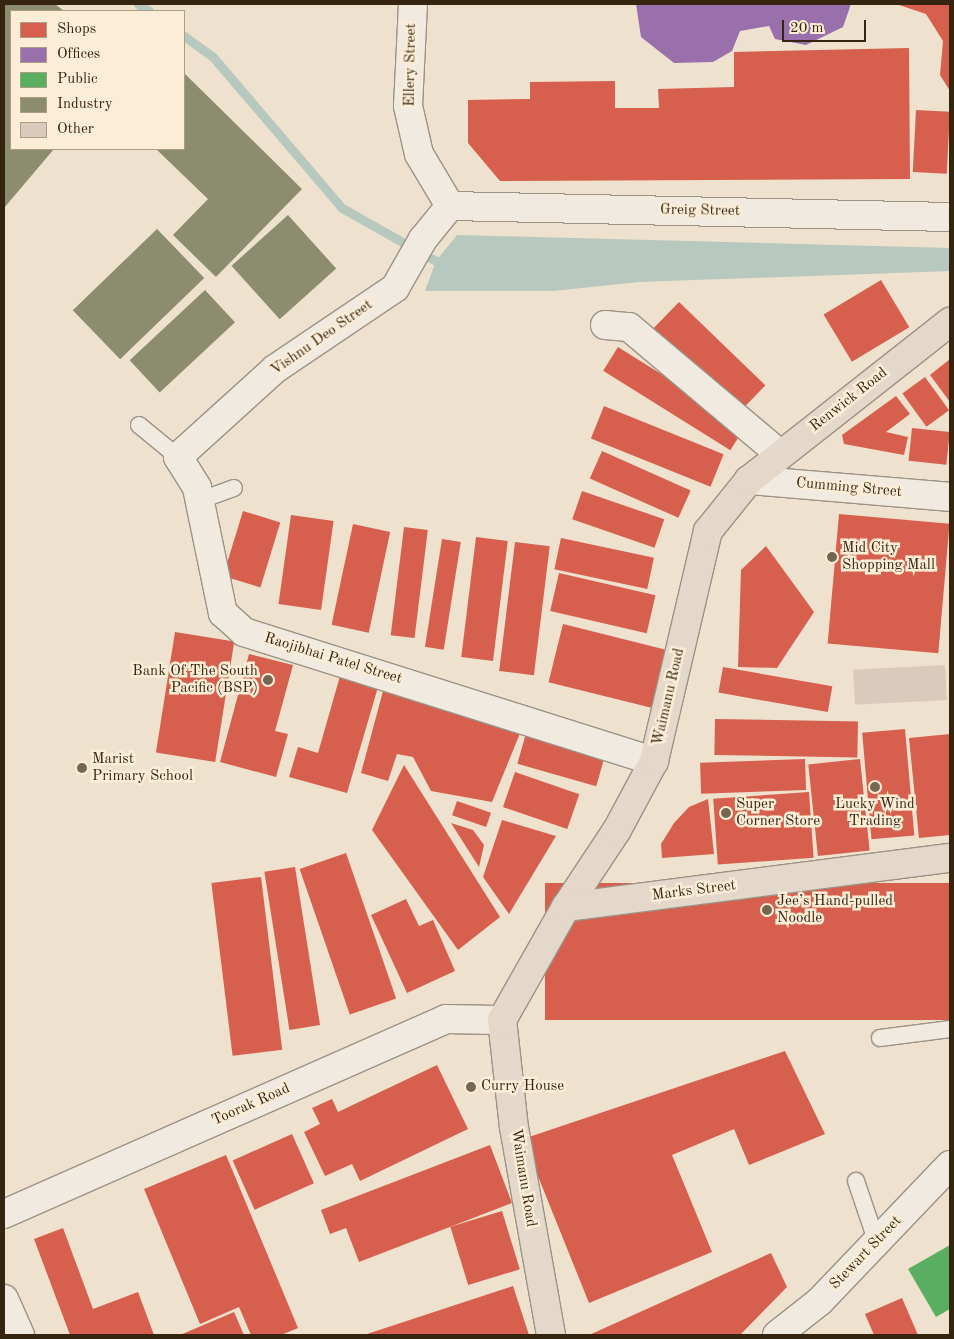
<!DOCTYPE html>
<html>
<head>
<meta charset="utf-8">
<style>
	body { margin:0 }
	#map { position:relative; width:954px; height:1339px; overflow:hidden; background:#eee1ce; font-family:"Old Standard TT",serif }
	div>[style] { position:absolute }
	.water>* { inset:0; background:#b7c8be }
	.shops>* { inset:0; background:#d6604d; transform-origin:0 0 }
	.offices>* { inset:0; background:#9970ab }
	.public>* { inset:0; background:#5aae61 }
	.industry>* { inset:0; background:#8c8c6e; transform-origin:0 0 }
	.stream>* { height:9px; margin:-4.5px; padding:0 4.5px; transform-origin:4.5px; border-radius:4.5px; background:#b7c8be }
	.building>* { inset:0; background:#dbc9bc; transform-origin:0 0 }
	.roads { filter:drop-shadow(1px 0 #9c9285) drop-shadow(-1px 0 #9c9285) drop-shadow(0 1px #9c9285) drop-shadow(0 -1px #9c9285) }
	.lane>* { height:16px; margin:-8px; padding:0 8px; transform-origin:8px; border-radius:8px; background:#f0eae0 }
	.street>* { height:28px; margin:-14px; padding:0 14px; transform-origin:14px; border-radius:14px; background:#f0eae0 }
	.secondary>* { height:28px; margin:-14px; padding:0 14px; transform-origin:14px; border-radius:14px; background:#f0eae0 }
	.primary>* { height:28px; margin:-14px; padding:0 14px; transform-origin:14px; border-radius:14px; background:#e3d8ca }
	.dots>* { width:14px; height:14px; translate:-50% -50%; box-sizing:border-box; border:2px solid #fcedd7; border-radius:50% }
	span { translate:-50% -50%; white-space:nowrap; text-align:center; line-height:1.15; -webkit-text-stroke:5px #fcedd7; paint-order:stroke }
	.street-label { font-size:15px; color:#342410 }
	.poi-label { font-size:15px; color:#342410 }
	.left { translate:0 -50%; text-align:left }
	.right { translate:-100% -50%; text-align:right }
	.frame { position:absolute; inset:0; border:5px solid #342410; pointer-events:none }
	.legend { position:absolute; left:10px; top:10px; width:175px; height:140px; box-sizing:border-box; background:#fcedd7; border:1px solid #ac9d87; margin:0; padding:6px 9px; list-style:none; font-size:15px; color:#342410 }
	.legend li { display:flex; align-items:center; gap:10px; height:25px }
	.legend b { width:25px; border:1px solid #ac9d87 }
	.scale { position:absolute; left:782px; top:20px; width:84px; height:22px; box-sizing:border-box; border:2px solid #342410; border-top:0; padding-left:6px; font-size:15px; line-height:18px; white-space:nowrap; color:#342410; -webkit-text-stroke:4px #fcedd7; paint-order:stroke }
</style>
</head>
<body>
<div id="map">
	<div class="water">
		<div style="clip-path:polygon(457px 235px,950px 248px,950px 271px,639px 282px,553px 291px,425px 291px,436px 261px)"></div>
	</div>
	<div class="shops">
		<div style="clip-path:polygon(896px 4px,950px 4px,950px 91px,940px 75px,943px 41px,926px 14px)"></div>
		<div style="clip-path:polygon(909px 48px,910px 179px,500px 181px,468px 143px,468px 100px,530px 99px,530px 82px,615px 81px,615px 108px,659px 108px,658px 89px,734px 87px,734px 52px)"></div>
		<div style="left:916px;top:110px;width:34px;height:62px;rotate:3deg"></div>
		<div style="left:881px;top:280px;width:55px;height:67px;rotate:59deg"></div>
		<div style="left:679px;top:302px;width:120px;height:37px;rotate:44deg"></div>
		<div style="left:618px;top:347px;width:150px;height:28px;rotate:32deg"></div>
		<div style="clip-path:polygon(950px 359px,950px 402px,930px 375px)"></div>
		<div style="left:925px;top:377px;width:41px;height:28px;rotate:54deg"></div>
		<div style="clip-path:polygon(896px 396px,910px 414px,886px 432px,908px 437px,904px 455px,844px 444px,842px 435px)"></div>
		<div style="left:604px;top:406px;width:129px;height:35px;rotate:22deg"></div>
		<div style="left:912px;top:428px;width:38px;height:33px;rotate:6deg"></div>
		<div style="left:602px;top:451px;width:97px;height:30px;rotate:24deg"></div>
		<div style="left:582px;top:491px;width:87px;height:30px;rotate:19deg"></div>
		<div style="left:243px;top:511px;width:39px;height:68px;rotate:17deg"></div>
		<div style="left:839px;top:514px;width:111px;height:130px;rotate:5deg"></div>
		<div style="left:291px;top:515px;width:43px;height:90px;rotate:8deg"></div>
		<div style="left:353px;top:524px;width:38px;height:103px;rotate:12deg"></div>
		<div style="left:404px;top:527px;width:24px;height:109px;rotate:7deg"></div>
		<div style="left:476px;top:537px;width:32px;height:121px;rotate:7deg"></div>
		<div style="left:561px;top:538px;width:95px;height:32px;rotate:12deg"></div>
		<div style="left:442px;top:539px;width:19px;height:109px;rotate:9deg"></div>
		<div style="left:515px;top:542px;width:35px;height:130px;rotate:7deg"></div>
		<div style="clip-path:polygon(766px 546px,814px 612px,777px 668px,738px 667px,741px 570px)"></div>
		<div style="left:559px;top:573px;width:99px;height:39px;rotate:13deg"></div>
		<div style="left:563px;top:624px;width:107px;height:60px;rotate:14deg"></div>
		<div style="left:175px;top:632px;width:60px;height:122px;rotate:9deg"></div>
		<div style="clip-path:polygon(249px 654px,293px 665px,275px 731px,288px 734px,276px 777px,220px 762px)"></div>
		<div style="left:723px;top:667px;width:111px;height:26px;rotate:10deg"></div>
		<div style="clip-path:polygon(340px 676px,378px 687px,347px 793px,289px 777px,298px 747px,318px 753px)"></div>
		<div style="clip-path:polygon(383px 691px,523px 726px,492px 802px,431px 791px,413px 757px,397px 754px,388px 781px,361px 773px)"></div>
		<div style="left:715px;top:719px;width:143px;height:36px;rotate:1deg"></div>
		<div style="left:905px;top:729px;width:107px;height:43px;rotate:85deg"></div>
		<div style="left:527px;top:730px;width:82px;height:35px;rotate:16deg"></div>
		<div style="clip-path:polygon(950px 734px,950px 835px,919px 838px,909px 738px)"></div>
		<div style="left:805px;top:759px;width:31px;height:105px;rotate:88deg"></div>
		<div style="left:860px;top:759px;width:92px;height:52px;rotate:84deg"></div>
		<div style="clip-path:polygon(404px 765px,500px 917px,458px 950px,372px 830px)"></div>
		<div style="left:515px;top:772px;width:68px;height:37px;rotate:19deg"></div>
		<div style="left:809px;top:792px;width:66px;height:96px;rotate:86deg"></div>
		<div style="clip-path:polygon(708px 799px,714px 854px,662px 858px,661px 844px,674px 823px,689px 807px)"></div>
		<div style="left:457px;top:801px;width:36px;height:15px;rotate:19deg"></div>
		<div style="clip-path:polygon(502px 820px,556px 836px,509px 914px,483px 877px)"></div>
		<div style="clip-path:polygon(451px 823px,473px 830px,484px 845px,479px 867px)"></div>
		<div style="left:346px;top:853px;width:154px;height:49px;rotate:71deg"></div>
		<div style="left:295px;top:867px;width:160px;height:31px;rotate:81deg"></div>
		<div style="left:261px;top:877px;width:174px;height:50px;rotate:83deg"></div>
		<div style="left:949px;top:883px;width:137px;height:404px;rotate:90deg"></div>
		<div style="clip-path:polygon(406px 899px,419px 926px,433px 920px,455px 971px,407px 993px,371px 915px)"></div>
		<div style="clip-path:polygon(785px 1051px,825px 1134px,749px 1165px,734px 1129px,672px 1155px,712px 1252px,589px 1303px,523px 1139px)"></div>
		<div style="clip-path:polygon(437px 1065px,468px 1129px,360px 1181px,352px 1164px,325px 1176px,304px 1132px,320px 1124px,312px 1108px,332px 1099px,338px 1112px)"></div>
		<div style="left:292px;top:1134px;width:54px;height:65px;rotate:66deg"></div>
		<div style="clip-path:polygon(490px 1145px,512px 1203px,359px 1262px,346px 1228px,330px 1234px,321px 1210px)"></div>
		<div style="clip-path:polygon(226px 1155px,298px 1328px,281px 1335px,251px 1335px,239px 1307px,200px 1324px,144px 1189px)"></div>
		<div style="left:502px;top:1211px;width:61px;height:54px;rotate:73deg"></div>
		<div style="clip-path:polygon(63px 1228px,93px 1309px,138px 1292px,154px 1335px,70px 1335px,34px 1239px)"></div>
		<div style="clip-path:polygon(771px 1253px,787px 1287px,740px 1335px,589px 1335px)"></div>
		<div style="clip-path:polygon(513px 1286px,529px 1335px,364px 1335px)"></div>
		<div style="clip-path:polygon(902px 1298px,918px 1335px,874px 1335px,865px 1314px)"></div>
		<div style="clip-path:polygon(234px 1312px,244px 1335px,180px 1335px)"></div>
	</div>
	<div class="offices">
		<div style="clip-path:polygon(636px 4px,851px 4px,843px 27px,806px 45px,775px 39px,769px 26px,740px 31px,732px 51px,713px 62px,674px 63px,641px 37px)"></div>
	</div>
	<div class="public">
		<div style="clip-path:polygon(950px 1245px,950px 1309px,936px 1317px,908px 1269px)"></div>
	</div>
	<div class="industry">
		<div style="clip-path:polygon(4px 4px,55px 4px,64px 11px,11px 11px,11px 149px,54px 149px,4px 208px)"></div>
		<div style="clip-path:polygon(184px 73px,302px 189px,216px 277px,173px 235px,208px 199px,156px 149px,184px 149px)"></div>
		<div style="left:288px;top:215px;width:72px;height:76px;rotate:48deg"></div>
		<div style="left:157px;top:229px;width:68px;height:117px;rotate:46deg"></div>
		<div style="left:205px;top:290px;width:44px;height:103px;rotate:47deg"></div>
	</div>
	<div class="stream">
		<div style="left:138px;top:4px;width:13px;rotate:32deg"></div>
		<div style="left:184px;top:36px;width:36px;rotate:36deg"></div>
		<div style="left:213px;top:57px;width:199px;rotate:49.5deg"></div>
		<div style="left:342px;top:208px;width:108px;rotate:29.4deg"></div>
	</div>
	<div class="building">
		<div style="left:945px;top:665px;width:35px;height:92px;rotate:87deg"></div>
	</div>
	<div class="roads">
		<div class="lane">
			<div style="left:139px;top:425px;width:50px;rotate:39.4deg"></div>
			<div style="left:201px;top:500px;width:35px;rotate:-20deg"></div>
			<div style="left:880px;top:1038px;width:71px;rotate:-7.3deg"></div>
			<div style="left:856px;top:1181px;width:65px;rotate:71.3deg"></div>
		</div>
		<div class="street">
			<div style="left:413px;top:4px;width:102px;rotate:92.8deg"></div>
			<div style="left:408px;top:106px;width:49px;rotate:77.1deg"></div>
			<div style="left:419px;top:154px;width:61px;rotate:59.2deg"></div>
			<div style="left:450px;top:206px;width:43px;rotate:129.3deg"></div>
			<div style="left:423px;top:239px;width:56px;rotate:119.7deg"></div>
			<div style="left:395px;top:288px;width:145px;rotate:146deg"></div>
			<div style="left:275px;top:369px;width:131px;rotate:137.8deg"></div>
			<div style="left:178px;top:457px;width:36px;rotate:58deg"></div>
			<div style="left:197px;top:488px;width:128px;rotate:78.3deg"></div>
			<div style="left:223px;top:613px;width:28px;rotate:42deg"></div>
			<div style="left:244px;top:632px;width:430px;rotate:17.5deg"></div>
			<div style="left:450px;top:206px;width:500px;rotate:1.26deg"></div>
			<div style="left:605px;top:325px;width:24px;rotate:5deg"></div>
			<div style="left:629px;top:327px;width:197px;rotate:40.1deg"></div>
			<div style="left:749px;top:480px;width:202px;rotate:4.8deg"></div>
			<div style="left:4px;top:1299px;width:39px;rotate:66deg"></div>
			<div style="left:777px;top:1335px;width:55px;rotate:-38.3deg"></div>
			<div style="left:820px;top:1301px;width:188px;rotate:-46.3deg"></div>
		</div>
		<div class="secondary">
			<div style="left:4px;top:1214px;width:483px;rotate:-23.8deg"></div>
			<div style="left:446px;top:1019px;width:56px;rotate:1deg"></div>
		</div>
		<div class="primary">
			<div style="left:566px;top:907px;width:92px;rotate:-56.5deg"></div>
			<div style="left:617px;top:830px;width:78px;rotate:-61.8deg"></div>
			<div style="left:654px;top:761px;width:236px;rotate:-76.8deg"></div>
			<div style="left:708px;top:531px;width:65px;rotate:-51.2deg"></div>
			<div style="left:749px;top:480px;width:256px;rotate:-38.2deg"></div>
			<div style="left:551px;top:1335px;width:210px;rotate:-100.1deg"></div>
			<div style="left:514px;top:1128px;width:109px;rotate:-96.3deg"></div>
			<div style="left:502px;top:1020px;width:130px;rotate:-60.5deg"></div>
			<div style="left:566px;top:907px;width:387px;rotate:-7.3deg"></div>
		</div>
	</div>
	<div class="dots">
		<div style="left:832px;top:557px;background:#756652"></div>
		<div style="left:268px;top:680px;background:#756652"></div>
		<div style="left:82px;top:768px;background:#756652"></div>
		<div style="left:875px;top:787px;background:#756652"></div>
		<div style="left:726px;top:813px;background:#756652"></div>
		<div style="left:767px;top:910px;background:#756652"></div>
		<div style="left:471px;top:1087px;background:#756652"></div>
	</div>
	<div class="street-label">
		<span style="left:411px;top:65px;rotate:-89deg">Ellery Street</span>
		<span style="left:700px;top:211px;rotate:1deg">Greig Street</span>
		<span style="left:322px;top:338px;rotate:-35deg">Vishnu Deo Street</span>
		<span style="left:849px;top:400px;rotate:-38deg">Renwick Road</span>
		<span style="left:849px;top:488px;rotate:5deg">Cumming Street</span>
		<span style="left:333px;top:659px;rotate:17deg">Raojibhai Patel Street</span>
		<span style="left:669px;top:697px;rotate:-77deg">Waimanu Road</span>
		<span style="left:694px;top:891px;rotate:-7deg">Marks Street</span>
		<span style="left:251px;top:1105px;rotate:-24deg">Toorak Road</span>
		<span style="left:523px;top:1178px;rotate:81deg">Waimanu Road</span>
		<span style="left:866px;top:1253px;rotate:-46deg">Stewart Street</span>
	</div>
	<div class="poi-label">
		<span class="left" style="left:842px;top:557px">Mid City<br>Shopping Mall</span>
		<span class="right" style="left:258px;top:680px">Bank Of The South<br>Pacific (BSP)</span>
		<span class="left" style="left:92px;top:768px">Marist<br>Primary School</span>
		<span class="left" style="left:736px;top:813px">Super<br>Corner Store</span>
		<span style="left:875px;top:813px">Lucky Wind<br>Trading</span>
		<span class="left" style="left:777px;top:910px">Jee’s Hand-pulled<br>Noodle</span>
		<span class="left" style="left:481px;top:1087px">Curry House</span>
	</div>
	<div class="frame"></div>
	<ul class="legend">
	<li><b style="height:14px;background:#d6604d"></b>Shops</li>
	<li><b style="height:14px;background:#9970ab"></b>Offices</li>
	<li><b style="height:14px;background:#5aae61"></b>Public</li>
	<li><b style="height:14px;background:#8c8c6e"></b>Industry</li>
	<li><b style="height:14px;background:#dbc9bc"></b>Other</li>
	</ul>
	<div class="scale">20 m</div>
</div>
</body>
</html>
